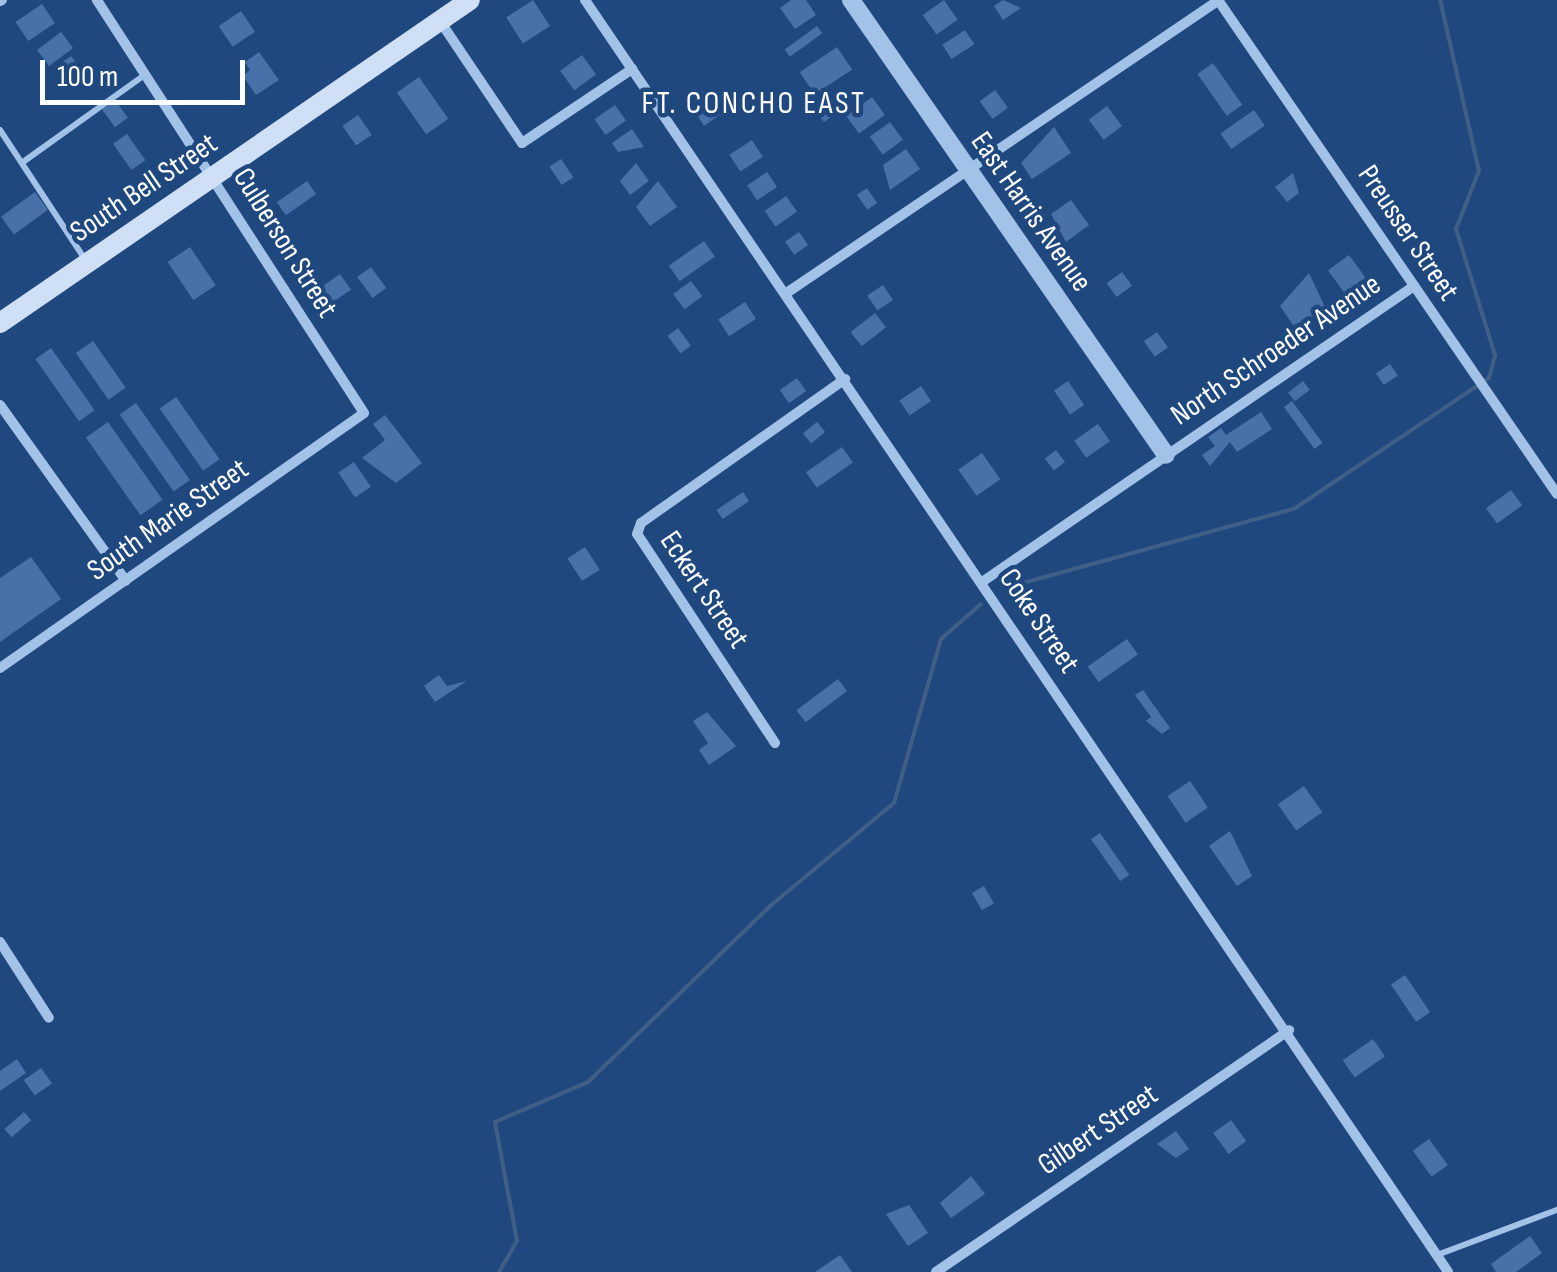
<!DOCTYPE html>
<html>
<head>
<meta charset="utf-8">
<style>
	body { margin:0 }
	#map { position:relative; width:1557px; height:1272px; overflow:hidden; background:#1f487f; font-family:"Sofia Sans Condensed",sans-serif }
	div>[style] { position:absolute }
	.stream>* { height:4px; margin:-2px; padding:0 2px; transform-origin:2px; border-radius:2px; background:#405f87 }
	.building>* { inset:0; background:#4772a9; transform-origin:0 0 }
	.service>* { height:6px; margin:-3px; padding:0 3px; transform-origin:3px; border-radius:3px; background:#a3c2e8 }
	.minor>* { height:10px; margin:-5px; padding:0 5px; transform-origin:5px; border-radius:5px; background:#a3c2e8 }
	.tertiary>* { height:18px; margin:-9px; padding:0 9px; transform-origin:9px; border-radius:9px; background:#a3c2e8 }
	.secondary>* { height:20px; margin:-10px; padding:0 10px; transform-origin:10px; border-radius:10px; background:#cedff6 }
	span { translate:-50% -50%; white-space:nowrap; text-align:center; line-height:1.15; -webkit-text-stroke:9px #1f487f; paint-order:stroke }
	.street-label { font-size:30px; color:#fff }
	.neighbourhood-label { font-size:32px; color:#fff; letter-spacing:2.5px }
	.scale { position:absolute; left:40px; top:60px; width:205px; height:45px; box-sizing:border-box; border:5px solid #fff; border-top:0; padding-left:12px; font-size:30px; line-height:35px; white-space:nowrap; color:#fff; -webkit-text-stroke:8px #1f487f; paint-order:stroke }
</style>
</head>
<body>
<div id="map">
	<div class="stream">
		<div style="left:1008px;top:587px;width:296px;rotate:-15.3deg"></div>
		<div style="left:1294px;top:509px;width:235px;rotate:-33.9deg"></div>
		<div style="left:1489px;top:378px;width:24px;rotate:-75deg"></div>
		<div style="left:1495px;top:355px;width:132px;rotate:-107.2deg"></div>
		<div style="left:1456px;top:229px;width:62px;rotate:-68.4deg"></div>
		<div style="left:1479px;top:171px;width:175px;rotate:-102.8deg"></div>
		<div style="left:499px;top:1272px;width:36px;rotate:-60deg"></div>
		<div style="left:517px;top:1241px;width:121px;rotate:-100.5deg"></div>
		<div style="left:495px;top:1122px;width:101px;rotate:-23.3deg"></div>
		<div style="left:588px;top:1082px;width:252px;rotate:-44deg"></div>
		<div style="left:769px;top:907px;width:163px;rotate:-39.8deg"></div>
		<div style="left:894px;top:803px;width:171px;rotate:-74deg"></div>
		<div style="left:941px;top:639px;width:53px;rotate:-41.2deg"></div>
	</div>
	<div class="building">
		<div style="left:533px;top:0;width:31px;height:32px;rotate:57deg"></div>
		<div style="clip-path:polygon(791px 0,806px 0,816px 15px,795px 29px,780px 8px)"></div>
		<div style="left:944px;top:0;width:24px;height:26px;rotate:55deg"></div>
		<div style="clip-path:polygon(1003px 0,1021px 8px,1003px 20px,994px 6px)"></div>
		<div style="left:42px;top:4px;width:23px;height:32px;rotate:56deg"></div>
		<div style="left:241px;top:11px;width:25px;height:27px;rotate:56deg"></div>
		<div style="left:817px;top:26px;width:9px;height:40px;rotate:54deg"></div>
		<div style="left:965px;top:30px;width:17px;height:27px;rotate:57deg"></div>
		<div style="left:61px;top:32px;width:20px;height:30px;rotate:53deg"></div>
		<div style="left:837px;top:47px;width:27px;height:45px;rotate:56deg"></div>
		<div style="clip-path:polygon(259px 52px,279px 80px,256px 95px,243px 76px,250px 70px,245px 62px)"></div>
		<div style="left:582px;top:55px;width:24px;height:27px;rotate:54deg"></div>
		<div style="left:71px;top:56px;width:24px;height:19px;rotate:55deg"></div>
		<div style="left:1213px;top:63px;width:51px;height:19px;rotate:55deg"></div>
		<div style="left:419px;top:77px;width:51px;height:27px;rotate:55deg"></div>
		<div style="left:995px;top:90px;width:22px;height:19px;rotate:54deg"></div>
		<div style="clip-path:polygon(726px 94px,734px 105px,704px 126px,693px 109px)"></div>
		<div style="left:831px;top:96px;width:17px;height:21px;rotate:54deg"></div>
		<div style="left:872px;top:97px;width:22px;height:32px;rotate:54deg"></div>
		<div style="left:115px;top:100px;width:22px;height:16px;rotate:54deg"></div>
		<div style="left:615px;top:105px;width:19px;height:25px;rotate:55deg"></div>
		<div style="left:1107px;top:106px;width:25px;height:23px;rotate:53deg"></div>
		<div style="left:1254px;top:110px;width:19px;height:41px;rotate:55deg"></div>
		<div style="left:358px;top:115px;width:24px;height:19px;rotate:55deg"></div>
		<div style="left:890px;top:122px;width:22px;height:25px;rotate:54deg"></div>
		<div style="clip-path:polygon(1054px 127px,1071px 153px,1032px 179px,1021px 163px)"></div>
		<div style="clip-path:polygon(632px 129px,644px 147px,618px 152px,612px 143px)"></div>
		<div style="left:127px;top:134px;width:32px;height:17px;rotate:55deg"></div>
		<div style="left:752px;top:140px;width:20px;height:27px;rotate:57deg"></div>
		<div style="clip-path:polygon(906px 149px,920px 169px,890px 190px,883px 165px)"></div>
		<div style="left:561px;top:159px;width:22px;height:14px;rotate:56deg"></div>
		<div style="clip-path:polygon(636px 163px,649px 181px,630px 195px,620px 181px)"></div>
		<div style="left:767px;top:172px;width:18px;height:24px;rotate:56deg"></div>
		<div style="clip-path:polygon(1293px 173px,1299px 193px,1287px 202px,1275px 187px)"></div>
		<div style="left:307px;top:181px;width:16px;height:37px;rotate:55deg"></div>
		<div style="clip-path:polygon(658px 181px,677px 207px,650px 226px,636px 207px)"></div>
		<div style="left:867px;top:188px;width:18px;height:12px;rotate:56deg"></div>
		<div style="left:35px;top:192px;width:22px;height:42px;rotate:54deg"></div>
		<div style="left:786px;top:196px;width:19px;height:26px;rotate:55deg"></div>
		<div style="clip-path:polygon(1071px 200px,1089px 225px,1066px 242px,1051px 214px)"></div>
		<div style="left:799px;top:232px;width:16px;height:17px;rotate:55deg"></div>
		<div style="left:704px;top:241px;width:19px;height:43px;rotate:55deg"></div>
		<div style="left:190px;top:247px;width:46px;height:27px;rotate:56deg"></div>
		<div style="left:1349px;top:255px;width:31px;height:26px;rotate:54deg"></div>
		<div style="left:371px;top:267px;width:26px;height:17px;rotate:54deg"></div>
		<div style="left:1122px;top:272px;width:17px;height:19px;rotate:54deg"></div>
		<div style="clip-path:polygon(1309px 273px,1325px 307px,1295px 328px,1280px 306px)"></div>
		<div style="left:340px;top:274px;width:19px;height:26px;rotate:55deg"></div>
		<div style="left:691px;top:281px;width:19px;height:22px;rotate:54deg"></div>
		<div style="left:883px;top:285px;width:18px;height:19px;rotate:56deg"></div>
		<div style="left:745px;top:302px;width:20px;height:32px;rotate:57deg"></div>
		<div style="left:875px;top:313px;width:18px;height:31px;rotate:52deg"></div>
		<div style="left:678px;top:328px;width:22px;height:13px;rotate:54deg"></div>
		<div style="left:1157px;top:332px;width:19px;height:16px;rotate:55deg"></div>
		<div style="left:93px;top:341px;width:57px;height:21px;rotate:55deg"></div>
		<div style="left:51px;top:348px;width:76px;height:19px;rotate:55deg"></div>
		<div style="left:1390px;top:364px;width:14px;height:17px;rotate:56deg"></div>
		<div style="left:797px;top:378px;width:16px;height:21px;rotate:55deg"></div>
		<div style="left:1068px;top:381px;width:29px;height:17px;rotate:56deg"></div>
		<div style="left:1303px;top:381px;width:11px;height:19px;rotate:52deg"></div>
		<div style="left:921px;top:386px;width:18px;height:26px;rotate:56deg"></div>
		<div style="left:176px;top:397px;width:76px;height:20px;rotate:55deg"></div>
		<div style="left:1292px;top:401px;width:52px;height:10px;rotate:54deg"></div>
		<div style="left:136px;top:403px;width:94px;height:20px;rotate:55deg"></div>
		<div style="clip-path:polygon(1261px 412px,1272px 429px,1237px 452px,1230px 442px,1210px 466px,1202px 455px,1215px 446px,1208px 437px,1221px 428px,1226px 435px)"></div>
		<div style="clip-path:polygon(385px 415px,422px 463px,396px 483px,362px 458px,385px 440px,373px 424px)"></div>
		<div style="left:108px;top:422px;width:95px;height:27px;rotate:55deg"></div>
		<div style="left:817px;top:422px;width:13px;height:18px;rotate:51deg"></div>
		<div style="left:1098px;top:424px;width:21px;height:29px;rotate:55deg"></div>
		<div style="left:842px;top:447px;width:19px;height:44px;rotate:55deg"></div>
		<div style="left:1056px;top:450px;width:15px;height:14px;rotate:53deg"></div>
		<div style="left:982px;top:453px;width:32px;height:29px;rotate:55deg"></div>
		<div style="left:354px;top:462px;width:30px;height:19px;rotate:56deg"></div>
		<div style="left:1511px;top:490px;width:19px;height:31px;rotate:54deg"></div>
		<div style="left:743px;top:492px;width:11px;height:32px;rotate:56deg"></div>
		<div style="left:585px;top:547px;width:27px;height:21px;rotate:57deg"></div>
		<div style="clip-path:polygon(31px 557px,61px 599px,0 642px,0 578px)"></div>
		<div style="left:1127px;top:639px;width:19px;height:48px;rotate:55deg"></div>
		<div style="clip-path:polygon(439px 675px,447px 686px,467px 681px,435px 702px,424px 686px)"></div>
		<div style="left:838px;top:679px;width:15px;height:52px;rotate:53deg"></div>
		<div style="clip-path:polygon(1143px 690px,1170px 728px,1162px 734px,1146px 721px,1151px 717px,1135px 695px)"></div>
		<div style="clip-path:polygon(707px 712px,736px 746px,709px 765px,699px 750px,708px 743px,693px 721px)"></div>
		<div style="left:1190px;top:781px;width:32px;height:27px;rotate:56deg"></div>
		<div style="left:1304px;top:786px;width:32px;height:32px;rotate:55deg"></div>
		<div style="clip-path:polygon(1230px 831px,1252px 876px,1237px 886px,1209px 846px)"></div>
		<div style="left:1100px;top:833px;width:51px;height:11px;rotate:55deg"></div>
		<div style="left:984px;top:886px;width:20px;height:14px;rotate:60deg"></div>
		<div style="left:1405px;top:975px;width:45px;height:17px;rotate:56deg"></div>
		<div style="left:1373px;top:1039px;width:21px;height:37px;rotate:55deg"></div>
		<div style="clip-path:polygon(17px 1059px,26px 1073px,0 1091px,0 1071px)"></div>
		<div style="left:41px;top:1068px;width:19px;height:21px;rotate:55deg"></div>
		<div style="left:24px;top:1112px;width:11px;height:26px;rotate:49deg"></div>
		<div style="left:1231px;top:1120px;width:26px;height:22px;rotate:54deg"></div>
		<div style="clip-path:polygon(1176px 1131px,1189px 1149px,1176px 1158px,1157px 1144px)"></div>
		<div style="left:1429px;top:1139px;width:32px;height:20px;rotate:54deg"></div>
		<div style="clip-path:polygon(971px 1176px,985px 1194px,951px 1218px,940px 1203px)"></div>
		<div style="clip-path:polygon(909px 1205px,928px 1233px,908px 1246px,886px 1214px)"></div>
		<div style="clip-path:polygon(1530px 1236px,1542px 1253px,1516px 1272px,1496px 1272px,1491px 1264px)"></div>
		<div style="clip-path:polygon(840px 1255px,852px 1272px,815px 1272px)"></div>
	</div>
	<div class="service">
		<div style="left:0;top:130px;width:153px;rotate:56.7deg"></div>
		<div style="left:23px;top:162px;width:151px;rotate:-35.6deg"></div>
		<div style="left:1437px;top:1255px;width:128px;rotate:-20.6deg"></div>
	</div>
	<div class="minor">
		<div style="left:585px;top:0;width:1537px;rotate:55.84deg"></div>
		<div style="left:1218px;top:0;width:599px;rotate:55.54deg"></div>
		<div style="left:0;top:1px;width:2px;rotate:-27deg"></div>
		<div style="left:440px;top:21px;width:147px;rotate:56.1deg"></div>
		<div style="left:522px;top:143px;width:133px;rotate:-33.9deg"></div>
		<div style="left:785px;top:294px;width:524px;rotate:-34.11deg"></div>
		<div style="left:0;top:405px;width:216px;rotate:54.4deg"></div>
		<div style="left:982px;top:582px;width:524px;rotate:-34.42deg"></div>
		<div style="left:0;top:668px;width:444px;rotate:-35deg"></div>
		<div style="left:364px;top:413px;width:492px;rotate:-122.9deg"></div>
		<div style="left:775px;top:743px;width:250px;rotate:-123.4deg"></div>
		<div style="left:637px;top:534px;width:12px;rotate:-70deg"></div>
		<div style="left:641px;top:523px;width:250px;rotate:-35.2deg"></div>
		<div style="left:0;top:942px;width:90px;rotate:57.2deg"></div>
		<div style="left:936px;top:1272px;width:428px;rotate:-34.4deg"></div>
	</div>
	<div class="tertiary">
		<div style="left:851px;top:0;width:553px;rotate:55.3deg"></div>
	</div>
	<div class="secondary">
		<div style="left:0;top:323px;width:570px;rotate:-34.5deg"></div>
	</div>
	<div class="street-label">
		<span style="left:144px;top:188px;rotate:-34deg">South Bell Street</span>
		<span style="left:1031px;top:212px;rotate:55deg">East Harris Avenue</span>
		<span style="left:1408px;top:233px;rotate:56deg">Preusser Street</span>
		<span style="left:285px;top:243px;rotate:58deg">Culberson Street</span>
		<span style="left:1276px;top:350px;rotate:-34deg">North Schroeder Avenue</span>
		<span style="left:168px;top:520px;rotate:-35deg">South Marie Street</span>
		<span style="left:704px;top:590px;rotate:56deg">Eckert Street</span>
		<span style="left:1039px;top:621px;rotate:56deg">Coke Street</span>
		<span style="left:1098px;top:1130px;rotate:-34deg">Gilbert Street</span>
	</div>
	<div class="neighbourhood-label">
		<span style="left:754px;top:104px">FT. CONCHO EAST</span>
	</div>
	<div class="scale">100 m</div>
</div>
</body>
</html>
